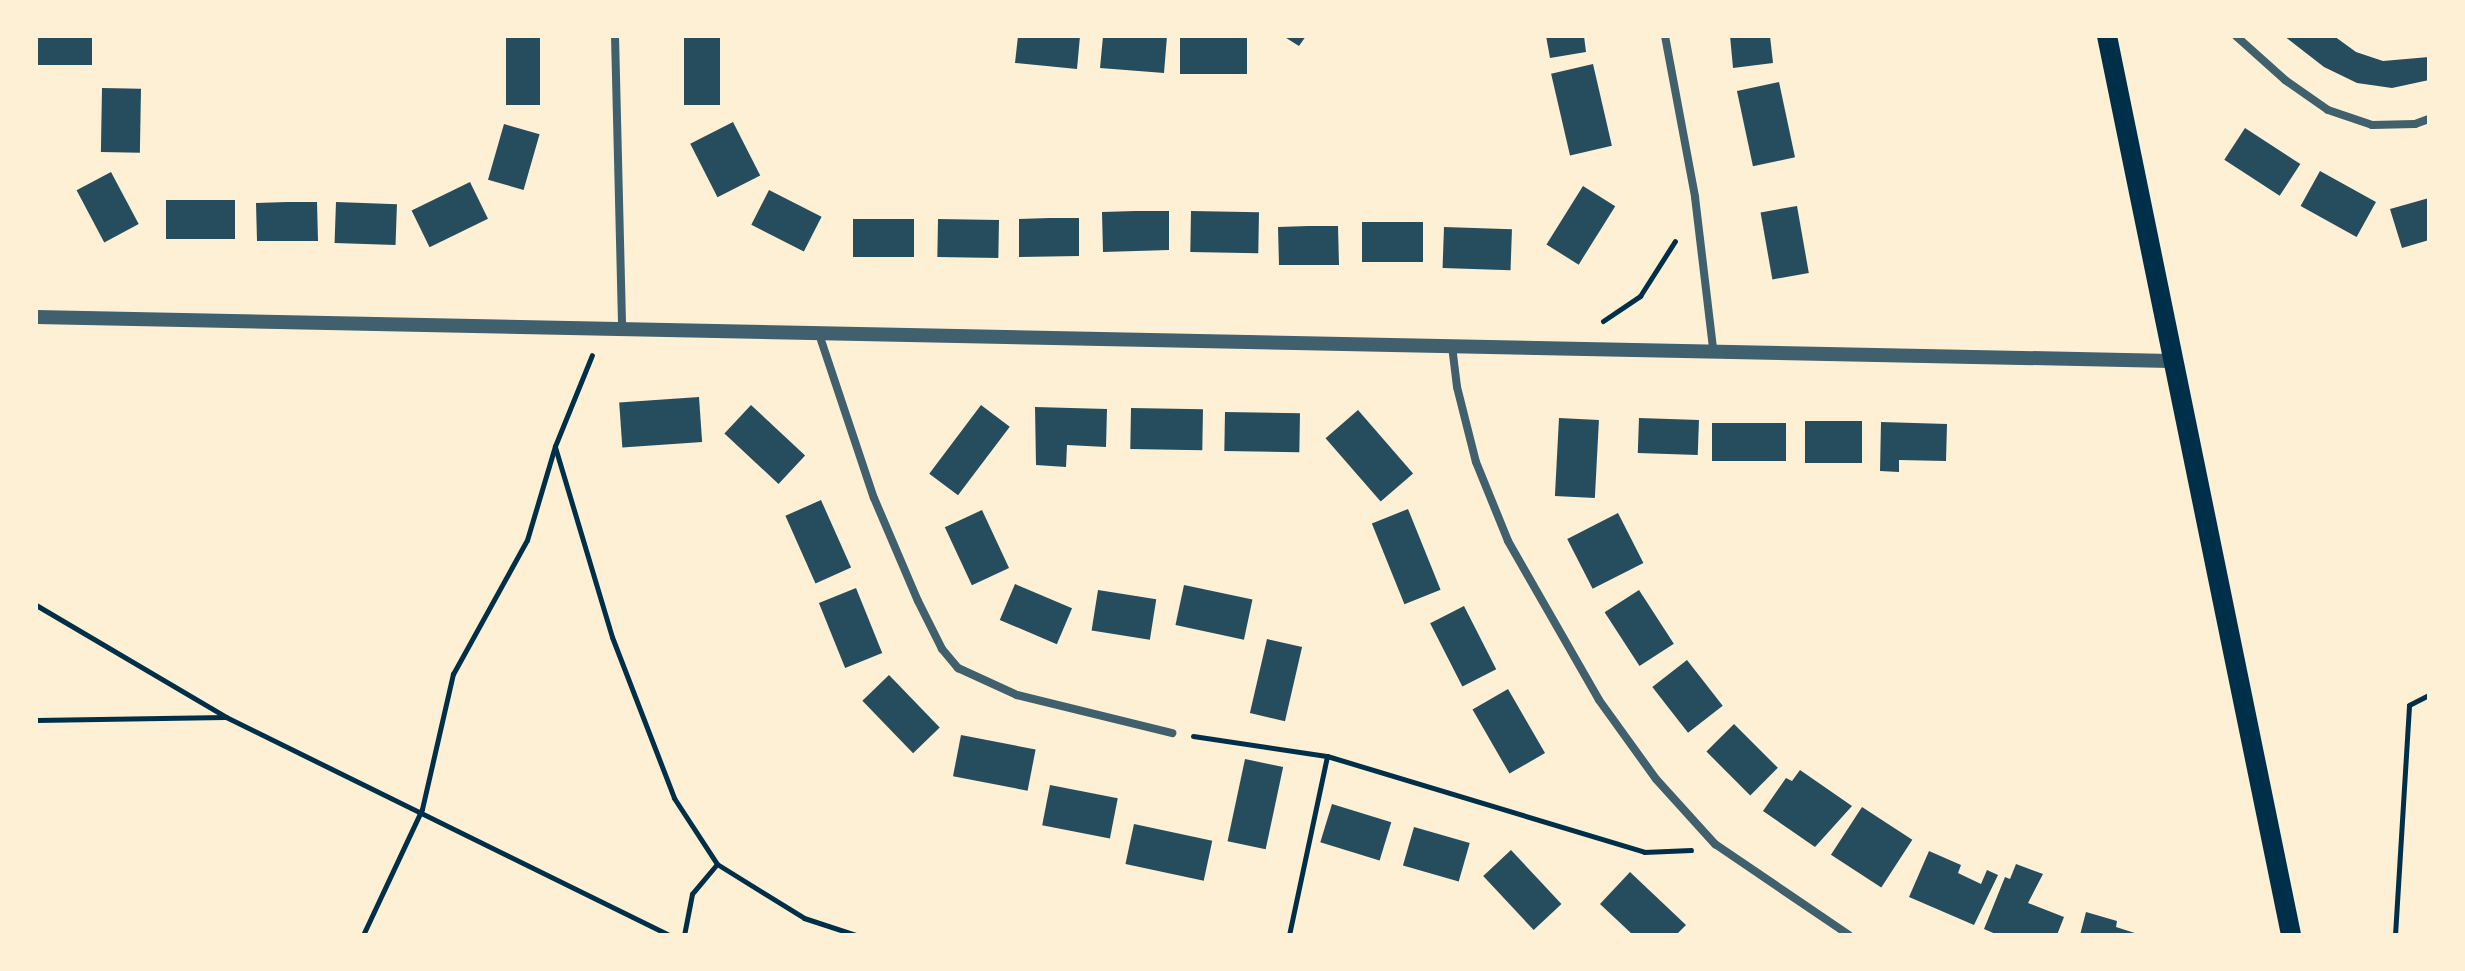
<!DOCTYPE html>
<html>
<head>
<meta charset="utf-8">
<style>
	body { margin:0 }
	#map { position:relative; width:2465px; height:971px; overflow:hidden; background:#fdf0d5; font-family:"Work Sans",sans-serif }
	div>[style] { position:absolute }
	.building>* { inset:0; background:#264d5e; transform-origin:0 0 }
	.path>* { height:5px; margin:-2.5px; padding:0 2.5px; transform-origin:2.5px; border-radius:2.5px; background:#003049 }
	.minor>* { height:8px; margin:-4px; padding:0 4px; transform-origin:4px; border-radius:4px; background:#3f606c }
	.tertiary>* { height:14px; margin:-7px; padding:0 7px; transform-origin:7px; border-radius:7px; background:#3f606c }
	.primary>* { height:20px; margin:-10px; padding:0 10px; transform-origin:10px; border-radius:10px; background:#003049 }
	span { translate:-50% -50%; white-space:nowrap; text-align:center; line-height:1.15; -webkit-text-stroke:8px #fdf0d5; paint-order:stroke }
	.frame { position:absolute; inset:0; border:38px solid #fdf0d5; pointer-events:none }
</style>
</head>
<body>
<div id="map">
	<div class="building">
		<div style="left:36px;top:36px;width:56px;height:29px"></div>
		<div style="left:506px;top:36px;width:34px;height:69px"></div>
		<div style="left:684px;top:36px;width:36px;height:69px"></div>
		<div style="clip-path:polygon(1018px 36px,1080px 36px,1077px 69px,1015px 63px)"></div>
		<div style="clip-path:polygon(1103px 36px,1167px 36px,1164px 73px,1100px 68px)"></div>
		<div style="left:1180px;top:36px;width:67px;height:38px"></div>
		<div style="clip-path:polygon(1283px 36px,1306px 36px,1299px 46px)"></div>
		<div style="clip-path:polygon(1546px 36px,1584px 36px,1586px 52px,1550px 58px)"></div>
		<div style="clip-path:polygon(1730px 36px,1770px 36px,1773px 63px,1733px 68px)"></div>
		<div style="clip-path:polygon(2284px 36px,2334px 36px,2356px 52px,2383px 61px,2429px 57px,2429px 80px,2392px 88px,2357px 83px,2324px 67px)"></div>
		<div style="left:1593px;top:64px;width:84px;height:43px;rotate:77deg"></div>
		<div style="left:1779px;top:82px;width:77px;height:43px;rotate:78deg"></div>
		<div style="left:102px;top:88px;width:39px;height:64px;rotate:1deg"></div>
		<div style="left:733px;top:122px;width:60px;height:48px;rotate:63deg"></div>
		<div style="left:504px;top:124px;width:37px;height:58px;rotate:16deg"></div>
		<div style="left:2245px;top:128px;width:66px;height:38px;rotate:33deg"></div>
		<div style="left:2320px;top:171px;width:64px;height:40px;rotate:29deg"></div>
		<div style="left:111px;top:172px;width:59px;height:39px;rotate:62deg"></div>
		<div style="left:470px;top:182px;width:41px;height:65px;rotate:64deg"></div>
		<div style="left:1583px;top:186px;width:38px;height:69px;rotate:32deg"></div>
		<div style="left:769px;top:190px;width:59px;height:39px;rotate:27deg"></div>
		<div style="clip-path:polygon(2429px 198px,2429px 240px,2402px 248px,2390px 209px)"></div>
		<div style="left:235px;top:200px;width:39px;height:69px;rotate:90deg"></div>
		<div style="clip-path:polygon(287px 202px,317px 202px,318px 241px,257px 241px,256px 203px)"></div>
		<div style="left:336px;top:202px;width:61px;height:41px;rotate:2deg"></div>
		<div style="left:1797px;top:206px;width:68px;height:37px;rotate:80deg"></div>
		<div style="clip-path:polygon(1135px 211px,1169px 211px,1169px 250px,1103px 252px,1102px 212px)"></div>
		<div style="left:1191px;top:211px;width:68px;height:41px;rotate:1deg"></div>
		<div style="clip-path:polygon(1049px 218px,1079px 218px,1079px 256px,1019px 257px,1019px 219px)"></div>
		<div style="left:853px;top:219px;width:61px;height:38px"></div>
		<div style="left:938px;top:219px;width:61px;height:38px;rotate:1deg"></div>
		<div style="left:1423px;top:222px;width:40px;height:61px;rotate:90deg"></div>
		<div style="clip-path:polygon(1308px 226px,1338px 226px,1339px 265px,1279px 265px,1278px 227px)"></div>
		<div style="left:1444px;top:227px;width:68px;height:41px;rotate:2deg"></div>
		<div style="left:699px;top:397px;width:45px;height:80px;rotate:86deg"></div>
		<div style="left:751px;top:405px;width:74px;height:39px;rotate:43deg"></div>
		<div style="left:981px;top:405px;width:36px;height:86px;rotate:37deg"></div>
		<div style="clip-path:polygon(1035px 407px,1107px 409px,1106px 447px,1067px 445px,1066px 467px,1036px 465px)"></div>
		<div style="left:1131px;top:408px;width:72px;height:41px;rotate:1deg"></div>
		<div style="left:1358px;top:410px;width:84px;height:43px;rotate:49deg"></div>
		<div style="left:1225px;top:412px;width:75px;height:39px;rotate:1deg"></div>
		<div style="left:1559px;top:418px;width:40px;height:78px;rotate:3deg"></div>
		<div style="left:1639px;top:418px;width:60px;height:35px;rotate:2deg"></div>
		<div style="left:1805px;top:421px;width:57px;height:42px"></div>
		<div style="clip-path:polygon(1881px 422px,1947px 424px,1946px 461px,1899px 460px,1899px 472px,1880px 471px)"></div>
		<div style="left:1712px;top:423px;width:74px;height:38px"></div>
		<div style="left:821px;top:500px;width:74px;height:39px;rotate:66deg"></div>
		<div style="left:1408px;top:509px;width:87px;height:39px;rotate:68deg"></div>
		<div style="left:982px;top:510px;width:64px;height:41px;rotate:65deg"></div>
		<div style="left:1618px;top:513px;width:56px;height:57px;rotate:63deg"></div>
		<div style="left:1015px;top:584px;width:62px;height:39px;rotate:23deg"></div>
		<div style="left:1184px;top:585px;width:70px;height:41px;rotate:12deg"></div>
		<div style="left:856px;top:588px;width:70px;height:40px;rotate:68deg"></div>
		<div style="left:1098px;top:590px;width:59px;height:41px;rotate:9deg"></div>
		<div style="left:1639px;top:590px;width:64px;height:41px;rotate:57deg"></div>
		<div style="left:1464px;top:606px;width:71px;height:38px;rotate:63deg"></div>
		<div style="left:1267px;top:639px;width:36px;height:76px;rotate:13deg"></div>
		<div style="left:1687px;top:660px;width:58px;height:44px;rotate:52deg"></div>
		<div style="left:889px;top:675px;width:73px;height:37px;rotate:46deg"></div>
		<div style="left:1508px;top:689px;width:74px;height:41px;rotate:60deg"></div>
		<div style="left:1734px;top:724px;width:62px;height:39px;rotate:45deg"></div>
		<div style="left:961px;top:735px;width:76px;height:42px;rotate:11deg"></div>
		<div style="left:1245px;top:759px;width:39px;height:84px;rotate:12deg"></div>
		<div style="clip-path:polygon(1800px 770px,1852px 806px,1815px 847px,1763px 811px,1786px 778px,1792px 781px)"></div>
		<div style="left:1050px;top:785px;width:69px;height:41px;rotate:11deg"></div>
		<div style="left:1332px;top:804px;width:62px;height:40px;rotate:17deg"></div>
		<div style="left:1862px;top:807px;width:60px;height:57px;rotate:33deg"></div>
		<div style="left:1134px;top:824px;width:80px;height:41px;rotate:12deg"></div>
		<div style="left:1414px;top:827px;width:58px;height:40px;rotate:16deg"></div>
		<div style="left:1511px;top:850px;width:74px;height:38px;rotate:47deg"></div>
		<div style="clip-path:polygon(1929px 851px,1961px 865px,1958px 873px,1981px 884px,1987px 870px,1998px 875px,1974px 925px,1909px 897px)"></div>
		<div style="clip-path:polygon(2016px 864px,2043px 874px,2028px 903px,2064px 917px,2057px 935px,1998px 935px,1984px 929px,2005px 877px,2010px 879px)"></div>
		<div style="clip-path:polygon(1630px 872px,1686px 925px,1676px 935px,1633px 935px,1600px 904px)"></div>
		<div style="clip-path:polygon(2086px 912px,2117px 921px,2116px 927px,2141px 935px,2080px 935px)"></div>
	</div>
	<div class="path">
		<div style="left:1603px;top:321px;width:45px;rotate:-34deg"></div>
		<div style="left:1640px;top:296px;width:65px;rotate:-57.5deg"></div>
		<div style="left:555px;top:447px;width:198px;rotate:73.3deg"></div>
		<div style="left:612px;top:637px;width:173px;rotate:68.9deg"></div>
		<div style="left:674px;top:798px;width:79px;rotate:56.9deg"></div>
		<div style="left:717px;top:864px;width:39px;rotate:130deg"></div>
		<div style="left:692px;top:894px;width:42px;rotate:101deg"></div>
		<div style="left:36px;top:605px;width:221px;rotate:30.5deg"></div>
		<div style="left:226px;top:717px;width:495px;rotate:26.2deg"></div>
		<div style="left:36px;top:720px;width:189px;rotate:-0.9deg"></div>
		<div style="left:1193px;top:736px;width:135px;rotate:8.5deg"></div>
		<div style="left:1327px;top:756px;width:331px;rotate:16.8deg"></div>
		<div style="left:1644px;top:852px;width:47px;rotate:-2.4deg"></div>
		<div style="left:717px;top:864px;width:102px;rotate:31.8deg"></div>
		<div style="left:804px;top:918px;width:55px;rotate:18.1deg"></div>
		<div style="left:363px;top:935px;width:139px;rotate:-64.9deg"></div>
		<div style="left:422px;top:809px;width:139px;rotate:-77.1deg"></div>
		<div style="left:453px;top:674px;width:153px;rotate:-61.1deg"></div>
		<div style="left:527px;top:540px;width:98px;rotate:-73.4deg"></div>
		<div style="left:555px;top:446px;width:98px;rotate:-67.9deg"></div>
		<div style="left:1289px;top:935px;width:183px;rotate:-78deg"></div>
		<div style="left:2395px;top:935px;width:230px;rotate:-86.5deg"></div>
		<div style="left:2409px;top:705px;width:22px;rotate:-27deg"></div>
	</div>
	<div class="minor">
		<div style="left:615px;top:36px;width:292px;rotate:88.6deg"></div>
		<div style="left:1665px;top:36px;width:164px;rotate:79.4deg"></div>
		<div style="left:1695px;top:197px;width:153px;rotate:83.2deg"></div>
		<div style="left:2236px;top:36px;width:66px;rotate:41.9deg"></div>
		<div style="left:2285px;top:80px;width:52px;rotate:34.9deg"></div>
		<div style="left:2328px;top:110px;width:46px;rotate:18.8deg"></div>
		<div style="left:2372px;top:125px;width:43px;rotate:-1.3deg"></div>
		<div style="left:2415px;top:124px;width:15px;rotate:-20deg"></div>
		<div style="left:818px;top:331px;width:176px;rotate:71.5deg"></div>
		<div style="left:874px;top:498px;width:112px;rotate:66.9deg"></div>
		<div style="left:918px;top:601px;width:54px;rotate:63.4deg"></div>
		<div style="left:942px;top:649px;width:25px;rotate:50deg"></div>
		<div style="left:958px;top:668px;width:65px;rotate:24.6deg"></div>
		<div style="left:1017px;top:695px;width:160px;rotate:13.8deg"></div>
		<div style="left:1452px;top:346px;width:41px;rotate:83deg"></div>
		<div style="left:1457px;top:387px;width:77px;rotate:75.8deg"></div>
		<div style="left:1476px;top:462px;width:85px;rotate:67.9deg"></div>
		<div style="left:1508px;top:541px;width:183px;rotate:60.2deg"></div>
		<div style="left:1599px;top:700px;width:97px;rotate:54.2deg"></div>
		<div style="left:1656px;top:779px;width:88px;rotate:47.8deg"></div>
		<div style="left:1715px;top:844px;width:162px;rotate:34.2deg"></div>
	</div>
	<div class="tertiary">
		<div style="left:36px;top:317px;width:2135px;rotate:1.18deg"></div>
	</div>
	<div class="primary">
		<div style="left:2107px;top:36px;width:918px;rotate:78.43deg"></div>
	</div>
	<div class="frame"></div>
</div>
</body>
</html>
